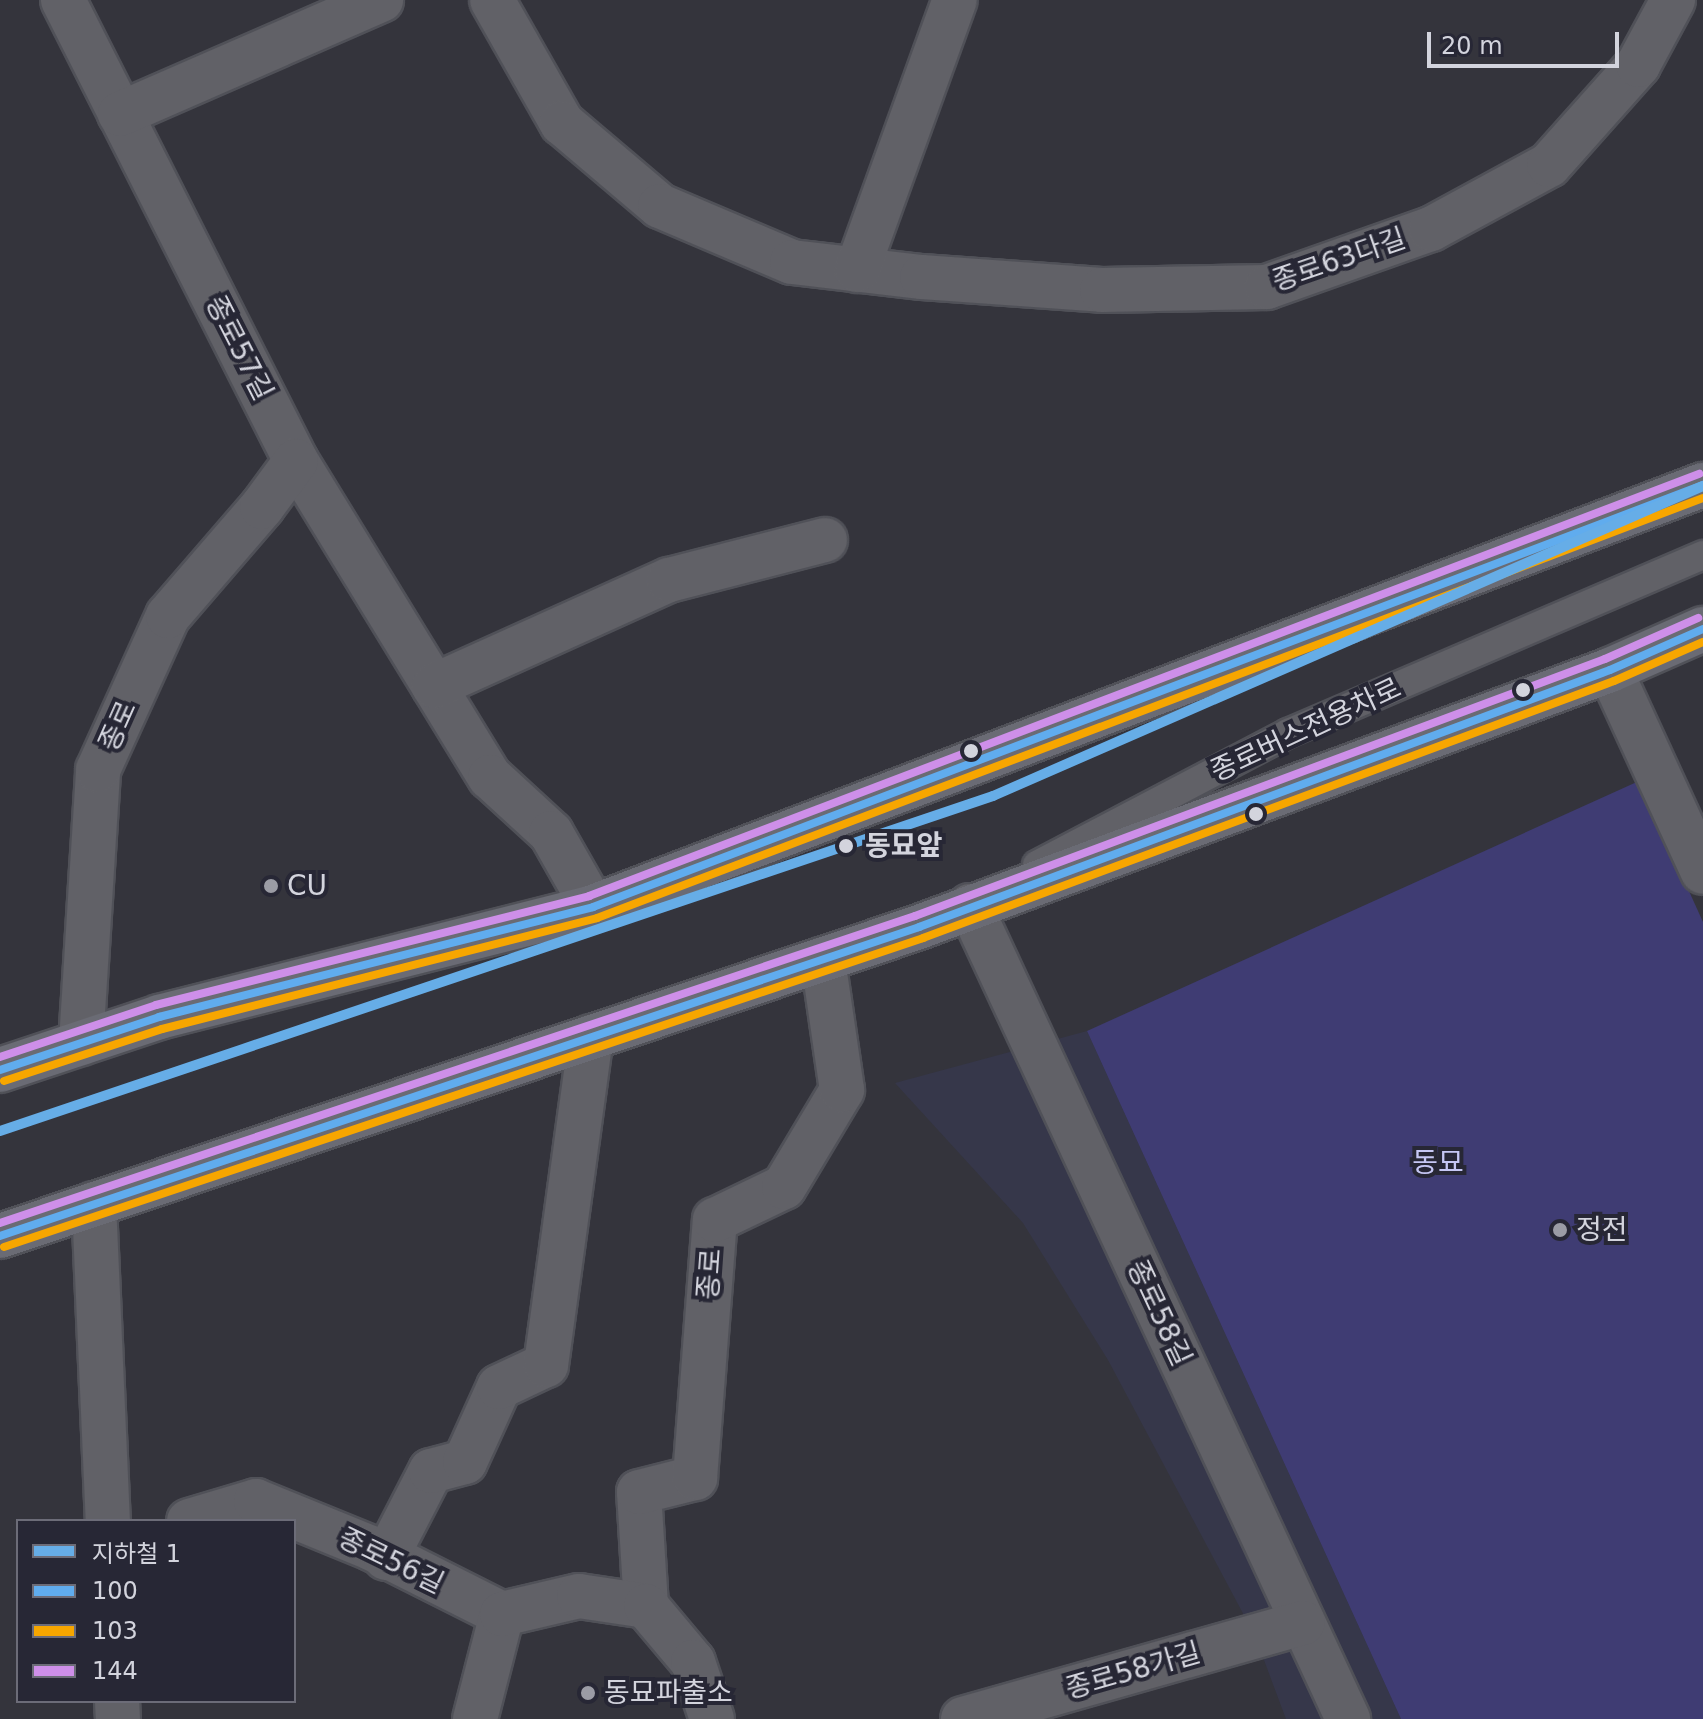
<!DOCTYPE html>
<html>
<head>
<meta charset="utf-8">
<style>
	body { margin:0 }
	#map { position:relative; width:1703px; height:1719px; overflow:hidden; background:#34343c; font-family:"DejaVu Sans","Noto Sans KR",sans-serif }
	div>[style] { position:absolute }
	.built>* { inset:0; background:#36374a }
	.green>* { inset:0; background:#3f3c73 }
	.roads { filter:drop-shadow(2px 0 #505158) drop-shadow(-2px 0 #505158) drop-shadow(0 2px #505158) drop-shadow(0 -2px #505158) }
	.service>* { height:28px; margin:-14px; padding:0 14px; transform-origin:14px; border-radius:14px; background:#616167 }
	.minor>* { height:44px; margin:-22px; padding:0 22px; transform-origin:22px; border-radius:22px; background:#616167 }
	.primary>* { height:44px; margin:-22px; padding:0 22px; transform-origin:22px; border-radius:22px; background:#6a6b74 }
	.bus-1>* { height:8px; margin:-4px; padding:0 4px; transform-origin:4px; border-radius:4px; background:#60acee }
	.bus-2>* { height:8px; margin:-4px; padding:0 4px; transform-origin:4px; border-radius:4px; background:#f7a600 }
	.bus-3>* { height:8px; margin:-4px; padding:0 4px; transform-origin:4px; border-radius:4px; background:#ce8fe9 }
	.metro-1>* { height:10px; margin:-5px; padding:0 5px; transform-origin:5px; border-radius:5px; background:#66ade7 }
	.dots>* { width:22px; height:22px; translate:-50% -50%; box-sizing:border-box; border:4px solid #272735; border-radius:50% }
	span { translate:-50% -50%; white-space:nowrap; text-align:center; line-height:1.15; -webkit-text-stroke:8px #272735; paint-order:stroke }
	.street-label { font-size:28px; color:#d3d4dd }
	.stop-label { font-size:28px; color:#d3d4dd; font-weight:700 }
	.left { translate:0 -50%; text-align:left }
	.poi-label { font-size:28px; color:#d3d4dd }
	.park-label { font-size:28px; color:#c6c7f4 }
	.legend { position:absolute; left:16px; top:1519px; width:280px; height:184px; box-sizing:border-box; background:#272735; border:2px solid #6c6c78; margin:0; padding:10px 14px; list-style:none; font-size:24px; color:#d3d4dd }
	.legend li { display:flex; align-items:center; gap:16px; height:40px }
	.legend b { width:40px; border:2px solid #6c6c78 }
	.scale { position:absolute; left:1427px; top:32px; width:192px; height:36px; box-sizing:border-box; border:4px solid #d3d4dd; border-top:0; padding-left:10px; font-size:24px; line-height:28px; white-space:nowrap; color:#d3d4dd; -webkit-text-stroke:6px #272735; paint-order:stroke }
</style>
</head>
<body>
<div id="map">
	<div class="built">
		<div style="clip-path:polygon(1087px 1031px,1401px 1719px,1286px 1719px,1255px 1636px,1108px 1360px,1023px 1223px,895px 1083px)"></div>
	</div>
	<div class="green">
		<div style="clip-path:polygon(1639px 781px,1703px 922px,1703px 1719px,1401px 1719px,1087px 1031px)"></div>
	</div>
	<div class="roads">
		<div class="service">
			<div style="left:1037px;top:865px;width:284px;rotate:-27.7deg"></div>
			<div style="left:1288px;top:733px;width:452px;rotate:-23.2deg"></div>
		</div>
		<div class="minor">
			<div style="left:63px;top:0;width:517px;rotate:63.19deg"></div>
			<div style="left:296px;top:461px;width:371px;rotate:58.5deg"></div>
			<div style="left:490px;top:777px;width:83px;rotate:42.6deg"></div>
			<div style="left:551px;top:833px;width:85px;rotate:60.4deg"></div>
			<div style="left:492px;top:0;width:142px;rotate:60.4deg"></div>
			<div style="left:562px;top:123px;width:128px;rotate:40.3deg"></div>
			<div style="left:660px;top:206px;width:143px;rotate:23deg"></div>
			<div style="left:792px;top:262px;width:131px;rotate:6.6deg"></div>
			<div style="left:922px;top:277px;width:180px;rotate:4.1deg"></div>
			<div style="left:1102px;top:290px;width:165px;rotate:-1deg"></div>
			<div style="left:1267px;top:287px;width:174px;rotate:-19.5deg"></div>
			<div style="left:1431px;top:229px;width:134px;rotate:-28.5deg"></div>
			<div style="left:1549px;top:165px;width:134px;rotate:-48.3deg"></div>
			<div style="left:1638px;top:65px;width:74px;rotate:-61.7deg"></div>
			<div style="left:120px;top:114px;width:285px;rotate:-23.6deg"></div>
			<div style="left:857px;top:270px;width:287px;rotate:-70.1deg"></div>
			<div style="left:1610px;top:670px;width:222px;rotate:65.3deg"></div>
			<div style="left:434px;top:686px;width:258px;rotate:-24.3deg"></div>
			<div style="left:669px;top:580px;width:161px;rotate:-14.4deg"></div>
			<div style="left:970px;top:906px;width:897px;rotate:65.06deg"></div>
			<div style="left:81px;top:1043px;width:274px;rotate:-86.4deg"></div>
			<div style="left:98px;top:770px;width:169px;rotate:-65.6deg"></div>
			<div style="left:168px;top:616px;width:144px;rotate:-49.2deg"></div>
			<div style="left:262px;top:507px;width:57px;rotate:-53.5deg"></div>
			<div style="left:94px;top:1204px;width:317px;rotate:87.5deg"></div>
			<div style="left:189px;top:1521px;width:70px;rotate:-16.6deg"></div>
			<div style="left:256px;top:1501px;width:124px;rotate:22.2deg"></div>
			<div style="left:371px;top:1548px;width:147px;rotate:26.7deg"></div>
			<div style="left:386px;top:1558px;width:98px;rotate:-62.7deg"></div>
			<div style="left:431px;top:1471px;width:35px;rotate:-15deg"></div>
			<div style="left:465px;top:1462px;width:82px;rotate:-65.6deg"></div>
			<div style="left:499px;top:1387px;width:52px;rotate:-25.1deg"></div>
			<div style="left:546px;top:1365px;width:331px;rotate:-82.2deg"></div>
			<div style="left:646px;top:1606px;width:114px;rotate:-93.5deg"></div>
			<div style="left:639px;top:1492px;width:58px;rotate:-14deg"></div>
			<div style="left:695px;top:1478px;width:259px;rotate:-85.6deg"></div>
			<div style="left:715px;top:1220px;width:76px;rotate:-25.6deg"></div>
			<div style="left:784px;top:1187px;width:113px;rotate:-59.1deg"></div>
			<div style="left:842px;top:1090px;width:132px;rotate:-98.3deg"></div>
			<div style="left:117px;top:1701px;width:18px;rotate:87deg"></div>
			<div style="left:475px;top:1719px;width:108px;rotate:-75.6deg"></div>
			<div style="left:502px;top:1614px;width:79px;rotate:-13.2deg"></div>
			<div style="left:579px;top:1596px;width:68px;rotate:8.5deg"></div>
			<div style="left:646px;top:1606px;width:73px;rotate:50deg"></div>
			<div style="left:693px;top:1662px;width:60px;rotate:71.6deg"></div>
			<div style="left:963px;top:1719px;width:353px;rotate:-15.8deg"></div>
		</div>
		<div class="primary">
			<div style="left:0;top:1070px;width:168px;rotate:-18.4deg"></div>
			<div style="left:159px;top:1017px;width:448px;rotate:-14.2deg"></div>
			<div style="left:593px;top:907px;width:1188px;rotate:-20.82deg"></div>
			<div style="left:0;top:1236px;width:970px;rotate:-18.58deg"></div>
			<div style="left:919px;top:927px;width:737px;rotate:-20.4deg"></div>
			<div style="left:1610px;top:670px;width:102px;rotate:-23.8deg"></div>
		</div>
	</div>
	<div class="bus-1">
		<div style="left:0;top:1070px;width:168px;rotate:-18.4deg"></div>
		<div style="left:159px;top:1017px;width:448px;rotate:-14.2deg"></div>
		<div style="left:593px;top:907px;width:1188px;rotate:-20.82deg"></div>
		<div style="left:0;top:1236px;width:970px;rotate:-18.58deg"></div>
		<div style="left:919px;top:927px;width:737px;rotate:-20.4deg"></div>
		<div style="left:1610px;top:670px;width:102px;rotate:-23.8deg"></div>
	</div>
	<div class="bus-2">
		<div style="left:4px;top:1081px;width:166px;rotate:-18.2deg"></div>
		<div style="left:162px;top:1029px;width:449px;rotate:-14.3deg"></div>
		<div style="left:597px;top:918px;width:1183px;rotate:-20.79deg"></div>
		<div style="left:4px;top:1247px;width:970px;rotate:-18.58deg"></div>
		<div style="left:923px;top:938px;width:737px;rotate:-20.4deg"></div>
		<div style="left:1614px;top:681px;width:97px;rotate:-23.7deg"></div>
	</div>
	<div class="bus-3">
		<div style="left:0;top:1057px;width:164px;rotate:-18.4deg"></div>
		<div style="left:156px;top:1005px;width:447px;rotate:-14.1deg"></div>
		<div style="left:589px;top:896px;width:1188px;rotate:-20.82deg"></div>
		<div style="left:0;top:1223px;width:965px;rotate:-18.55deg"></div>
		<div style="left:915px;top:916px;width:736px;rotate:-20.43deg"></div>
		<div style="left:1605px;top:659px;width:102px;rotate:-23.8deg"></div>
	</div>
	<div class="metro-1">
		<div style="left:0;top:1131px;width:1048px;rotate:-18.64deg"></div>
		<div style="left:993px;top:796px;width:775px;rotate:-23.59deg"></div>
	</div>
	<div class="dots">
		<div style="left:1523px;top:690px;background:#d3d4dd"></div>
		<div style="left:971px;top:751px;background:#d3d4dd"></div>
		<div style="left:1256px;top:814px;background:#d3d4dd"></div>
		<div style="left:846px;top:846px;background:#d3d4dd"></div>
		<div style="left:271px;top:886px;background:#9b9ca5"></div>
		<div style="left:1560px;top:1230px;background:#9b9ca5"></div>
		<div style="left:588px;top:1693px;background:#9b9ca5"></div>
	</div>
	<div class="street-label">
		<span style="left:1339px;top:260px;rotate:-19deg">종로63다길</span>
		<span style="left:239px;top:348px;rotate:63deg">종로57길</span>
		<span style="left:118px;top:726px;rotate:-66deg">종로</span>
		<span style="left:1306px;top:730px;rotate:-25deg">종로버스전용차로</span>
		<span style="left:710px;top:1274px;rotate:-86deg">종로</span>
		<span style="left:1159px;top:1313px;rotate:65deg">종로58길</span>
		<span style="left:391px;top:1561px;rotate:26deg">종로56길</span>
		<span style="left:1133px;top:1671px;rotate:-16deg">종로58가길</span>
	</div>
	<div class="stop-label">
		<span class="left" style="left:865px;top:846px">동묘앞</span>
	</div>
	<div class="poi-label">
		<span class="left" style="left:287px;top:886px">CU</span>
		<span class="left" style="left:1576px;top:1230px">정전</span>
		<span class="left" style="left:604px;top:1693px">동묘파출소</span>
	</div>
	<div class="park-label">
		<span style="left:1438px;top:1163px">동묘</span>
	</div>
	<ul class="legend">
	<li><b style="height:10px;background:#66ade7"></b>지하철 1</li>
	<li><b style="height:10px;background:#60acee"></b>100</li>
	<li><b style="height:10px;background:#f7a600"></b>103</li>
	<li><b style="height:10px;background:#ce8fe9"></b>144</li>
	</ul>
	<div class="scale">20 m</div>
</div>
</body>
</html>
